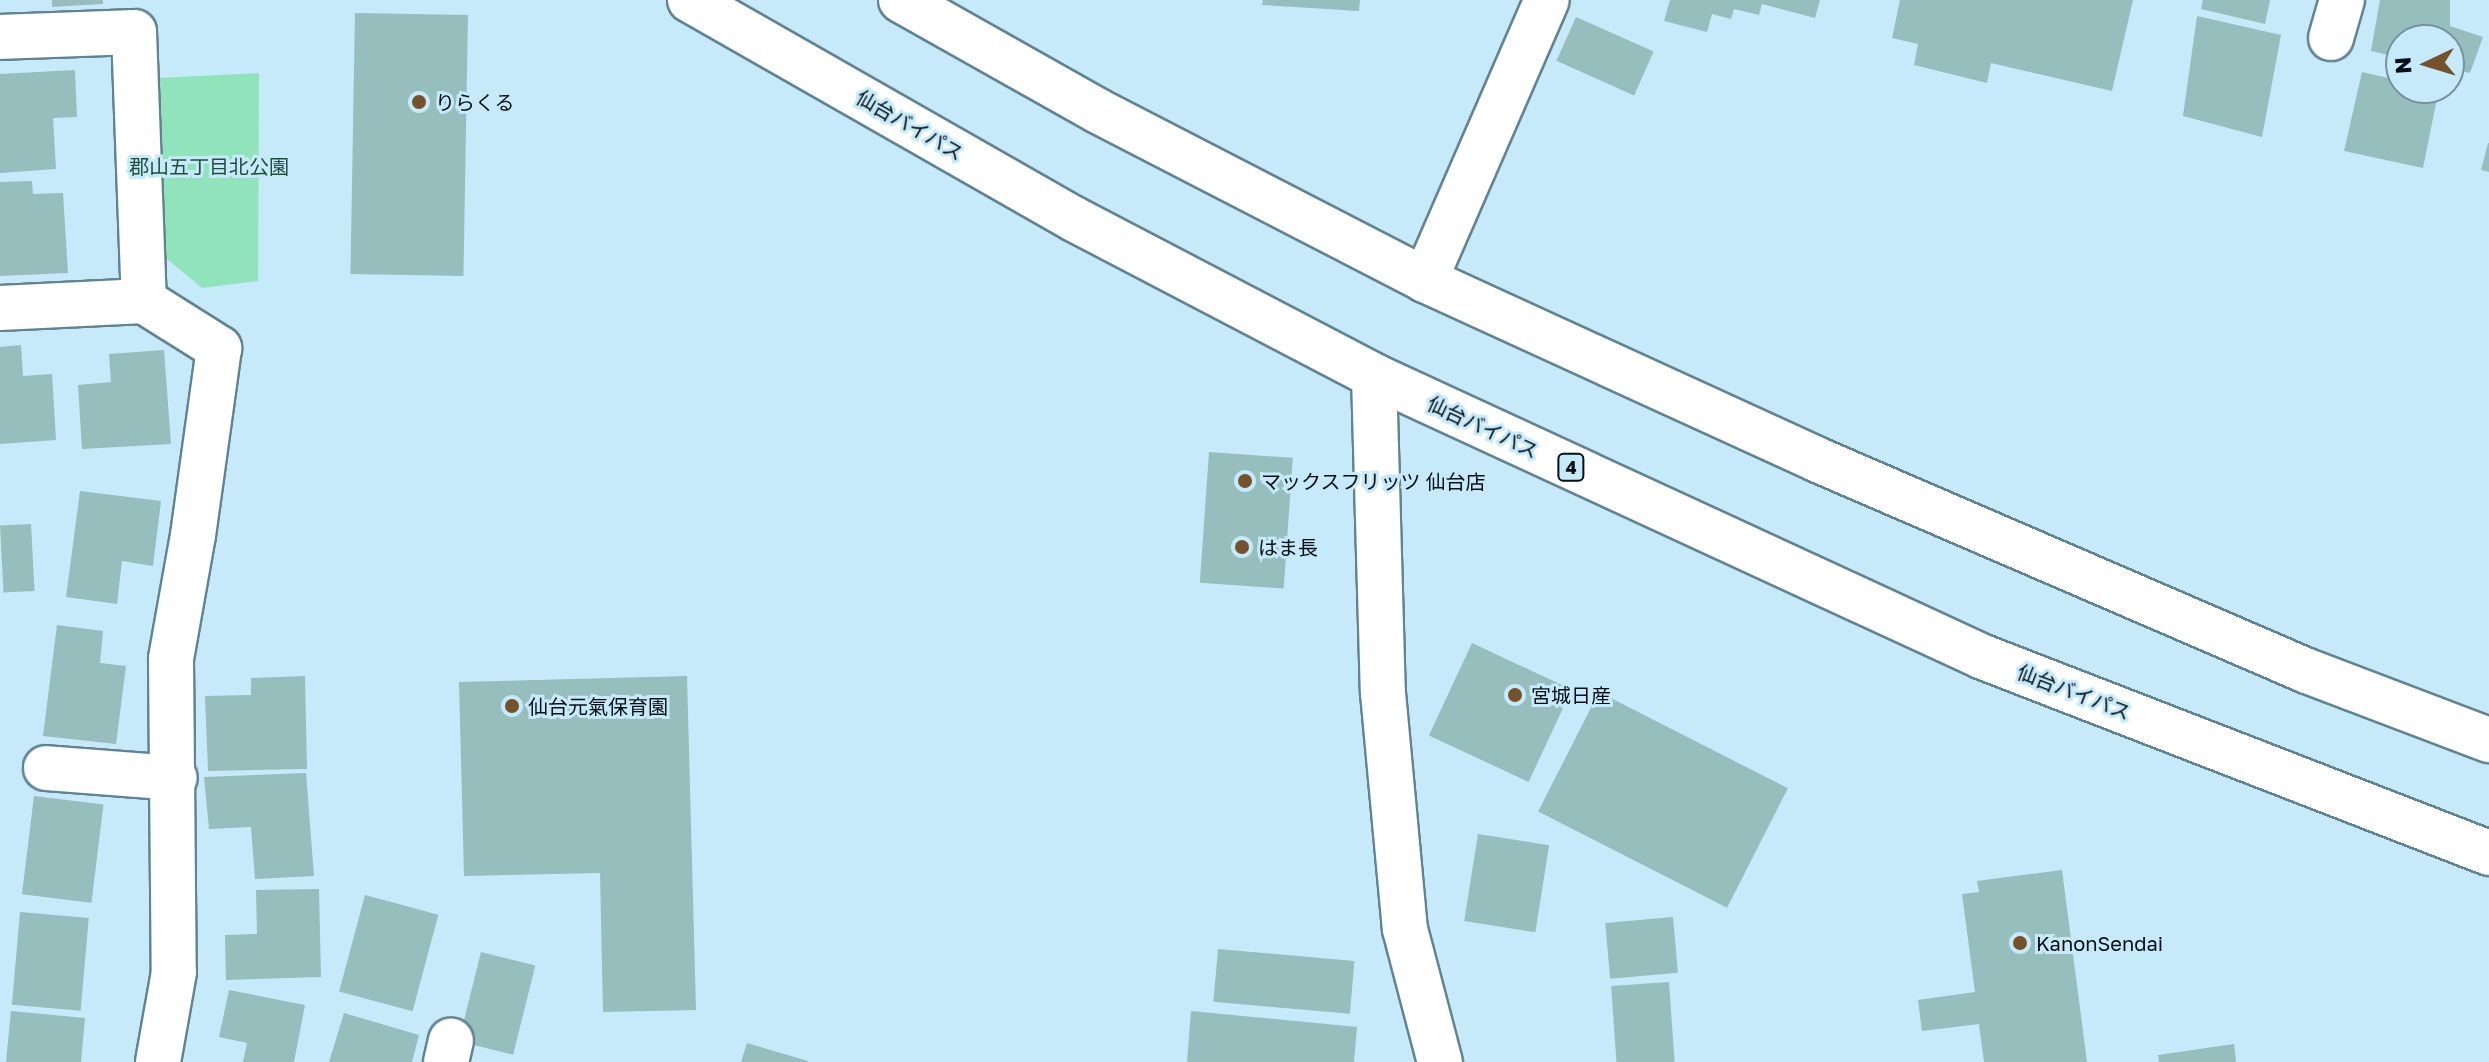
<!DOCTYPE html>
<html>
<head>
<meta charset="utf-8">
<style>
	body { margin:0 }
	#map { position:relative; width:2489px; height:1062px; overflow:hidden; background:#c6eaf9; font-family:"Golos Text","Noto Sans JP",sans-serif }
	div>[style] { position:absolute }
	.green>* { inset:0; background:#91e3bb }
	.building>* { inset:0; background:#96bebd; transform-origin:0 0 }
	.roads { filter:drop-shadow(2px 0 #628391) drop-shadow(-2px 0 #628391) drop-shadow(0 2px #628391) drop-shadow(0 -2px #628391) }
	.street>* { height:44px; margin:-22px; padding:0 22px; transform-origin:22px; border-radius:22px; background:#fff }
	.highway>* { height:44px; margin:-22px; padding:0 22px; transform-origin:22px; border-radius:22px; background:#fff }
	.dots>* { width:22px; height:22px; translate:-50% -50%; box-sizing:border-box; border:4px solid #c6eaf9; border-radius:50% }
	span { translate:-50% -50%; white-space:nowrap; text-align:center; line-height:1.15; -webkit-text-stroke:6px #c6eaf9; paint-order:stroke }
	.shield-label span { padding:2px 6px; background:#c6eaf9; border:2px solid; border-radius:6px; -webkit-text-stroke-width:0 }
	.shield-label { font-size:18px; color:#030f14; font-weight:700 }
	.poi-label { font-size:20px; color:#030f14 }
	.left { translate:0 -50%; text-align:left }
	.street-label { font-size:20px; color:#030f14 }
	.park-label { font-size:20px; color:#1f4f39 }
	.north { position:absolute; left:2385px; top:24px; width:80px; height:80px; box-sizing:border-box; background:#c6eaf9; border:2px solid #78929d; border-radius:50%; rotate:266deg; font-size:22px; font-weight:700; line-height:32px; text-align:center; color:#030f14 }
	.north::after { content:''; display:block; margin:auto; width:28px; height:36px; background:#76522c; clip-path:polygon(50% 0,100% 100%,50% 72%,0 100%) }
</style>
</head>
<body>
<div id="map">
	<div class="green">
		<div style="clip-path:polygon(259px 73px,258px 281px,202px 288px,161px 254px,156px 78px)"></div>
	</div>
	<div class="building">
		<div style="clip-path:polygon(52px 0,103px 0,103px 4px,52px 7px)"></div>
		<div style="clip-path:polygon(1263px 0,1360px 0,1359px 11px,1262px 5px)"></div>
		<div style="clip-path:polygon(1670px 0,1820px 0,1815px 18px,1762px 4px,1759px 15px,1734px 9px,1731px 19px,1712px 14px,1707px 32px,1664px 21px)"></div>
		<div style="clip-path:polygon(1900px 0,2133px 0,2112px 91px,1991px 63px,1987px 83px,1914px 65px,1918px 44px,1892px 38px)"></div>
		<div style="clip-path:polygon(2203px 0,2270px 0,2265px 24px,2201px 9px)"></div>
		<div style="clip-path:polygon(2380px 0,2450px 0,2450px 26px,2483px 37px,2470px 73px,2449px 68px,2449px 40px,2401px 40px,2401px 58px,2371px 51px)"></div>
		<div style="left:355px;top:13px;width:113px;height:261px;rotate:1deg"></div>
		<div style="clip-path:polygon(2197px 16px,2281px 35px,2262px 137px,2183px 116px)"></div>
		<div style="left:1576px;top:17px;width:85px;height:48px;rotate:24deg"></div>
		<div style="clip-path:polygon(75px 70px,77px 117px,53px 118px,56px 169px,0 173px,0 74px)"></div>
		<div style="clip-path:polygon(2362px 72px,2401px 81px,2401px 88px,2439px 89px,2423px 168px,2344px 151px)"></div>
		<div style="clip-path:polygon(2488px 143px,2489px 143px,2489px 172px,2481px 170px)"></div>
		<div style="clip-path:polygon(32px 181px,33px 194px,63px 193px,68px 273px,0 276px,0 182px)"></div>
		<div style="clip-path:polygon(21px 345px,23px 376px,52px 374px,56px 440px,0 444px,0 347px)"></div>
		<div style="clip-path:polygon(164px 350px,171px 444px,82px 449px,78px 385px,111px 382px,109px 354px)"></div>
		<div style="left:1209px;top:452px;width:84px;height:131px;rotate:4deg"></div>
		<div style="clip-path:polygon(80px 491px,161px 501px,153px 566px,122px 561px,117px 604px,66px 597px)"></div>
		<div style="left:31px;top:524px;width:67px;height:31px;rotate:87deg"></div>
		<div style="clip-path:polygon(57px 625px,103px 631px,100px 663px,126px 666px,116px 744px,43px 736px)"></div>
		<div style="left:1472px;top:643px;width:110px;height:102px;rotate:25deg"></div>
		<div style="clip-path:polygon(305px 676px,307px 769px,208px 771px,205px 696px,251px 695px,251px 678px)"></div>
		<div style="clip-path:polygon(687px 676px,696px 1010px,603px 1012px,600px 873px,464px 876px,459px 682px)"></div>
		<div style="left:1599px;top:692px;width:212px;height:134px;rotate:27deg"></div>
		<div style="clip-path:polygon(306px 773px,314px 876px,255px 879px,251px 827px,209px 829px,204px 777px)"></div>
		<div style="left:34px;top:796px;width:70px;height:99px;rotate:7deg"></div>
		<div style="left:1478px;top:834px;width:72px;height:88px;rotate:9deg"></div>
		<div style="clip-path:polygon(2062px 870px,2087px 1062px,1984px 1062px,1979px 1024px,1922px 1031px,1918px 1000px,1975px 992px,1962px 894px,1979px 892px,1977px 881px)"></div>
		<div style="clip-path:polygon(319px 889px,321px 977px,226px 980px,225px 935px,257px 934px,256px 890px)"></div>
		<div style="left:365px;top:895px;width:76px;height:100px;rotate:15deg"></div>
		<div style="left:20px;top:912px;width:69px;height:93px;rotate:5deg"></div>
		<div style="left:1673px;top:917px;width:56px;height:68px;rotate:85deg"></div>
		<div style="left:1218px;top:949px;width:137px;height:53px;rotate:5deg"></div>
		<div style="left:481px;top:952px;width:56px;height:92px;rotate:14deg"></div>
		<div style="left:1669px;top:982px;width:80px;height:58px;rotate:86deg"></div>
		<div style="clip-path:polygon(229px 990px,305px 1005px,294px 1062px,243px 1062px,247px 1043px,219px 1037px)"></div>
		<div style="clip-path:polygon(11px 1011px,85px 1018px,81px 1062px,6px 1062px)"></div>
		<div style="clip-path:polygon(1191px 1011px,1357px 1027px,1354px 1062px,1187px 1062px)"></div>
		<div style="clip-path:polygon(344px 1013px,419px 1035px,412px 1062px,329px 1062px)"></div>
		<div style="clip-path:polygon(747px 1043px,808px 1061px,808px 1062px,741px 1062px)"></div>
		<div style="clip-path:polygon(2234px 1044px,2236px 1062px,2159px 1062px,2158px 1055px)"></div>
	</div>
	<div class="roads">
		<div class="street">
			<div style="left:0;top:37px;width:134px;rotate:-2.1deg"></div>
			<div style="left:134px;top:32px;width:269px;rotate:87.9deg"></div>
			<div style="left:2331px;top:38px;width:40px;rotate:-74deg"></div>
			<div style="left:1425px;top:280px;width:305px;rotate:-66.5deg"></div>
			<div style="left:0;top:308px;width:144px;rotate:-2.8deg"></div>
			<div style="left:144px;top:301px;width:89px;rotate:32.1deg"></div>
			<div style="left:219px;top:348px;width:189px;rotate:97.9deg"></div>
			<div style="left:193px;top:535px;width:126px;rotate:100.1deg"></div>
			<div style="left:171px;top:659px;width:313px;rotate:89.5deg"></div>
			<div style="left:174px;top:972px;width:91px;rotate:100.1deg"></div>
			<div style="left:1374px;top:376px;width:317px;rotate:88.4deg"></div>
			<div style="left:1383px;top:693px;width:237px;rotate:84.7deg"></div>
			<div style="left:1405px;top:929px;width:138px;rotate:75.3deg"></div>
			<div style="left:46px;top:768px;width:129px;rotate:4.4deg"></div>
			<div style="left:446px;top:1062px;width:22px;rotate:-77deg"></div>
		</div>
		<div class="highway">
			<div style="left:690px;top:0;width:442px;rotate:29.7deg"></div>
			<div style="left:1074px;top:219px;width:339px;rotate:27.6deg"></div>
			<div style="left:1374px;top:376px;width:671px;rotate:24.77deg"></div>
			<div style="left:1983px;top:657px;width:543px;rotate:21.17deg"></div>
			<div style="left:901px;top:0;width:226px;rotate:29.4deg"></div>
			<div style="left:1098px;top:111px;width:368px;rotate:27.3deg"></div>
			<div style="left:1425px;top:280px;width:432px;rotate:24.6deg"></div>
			<div style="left:1818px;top:460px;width:533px;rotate:23.34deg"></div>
			<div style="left:2307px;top:671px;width:195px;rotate:20.8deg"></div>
		</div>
	</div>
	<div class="dots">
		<div style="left:419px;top:102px;background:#76522c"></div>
		<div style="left:1245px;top:481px;background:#76522c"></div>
		<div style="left:1242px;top:547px;background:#76522c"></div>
		<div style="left:1515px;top:695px;background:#76522c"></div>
		<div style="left:512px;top:706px;background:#76522c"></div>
		<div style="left:2020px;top:943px;background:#76522c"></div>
	</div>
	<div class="shield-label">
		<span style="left:1571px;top:467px">4</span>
	</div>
	<div class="poi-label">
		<span class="left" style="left:435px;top:102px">りらくる</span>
		<span class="left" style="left:1261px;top:481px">マックスフリッツ 仙台店</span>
		<span class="left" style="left:1258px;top:547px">はま長</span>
		<span class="left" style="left:1531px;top:695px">宮城日産</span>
		<span class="left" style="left:528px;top:706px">仙台元氣保育園</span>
		<span class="left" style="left:2036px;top:943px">KanonSendai</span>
	</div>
	<div class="street-label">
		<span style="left:910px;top:125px;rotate:30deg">仙台バイパス</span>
		<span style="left:1483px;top:427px;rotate:25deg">仙台バイパス</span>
		<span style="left:2074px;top:692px;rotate:21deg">仙台バイパス</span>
	</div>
	<div class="park-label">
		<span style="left:209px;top:166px">郡山五丁目北公園</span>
	</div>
	<div class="north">N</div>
</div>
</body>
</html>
